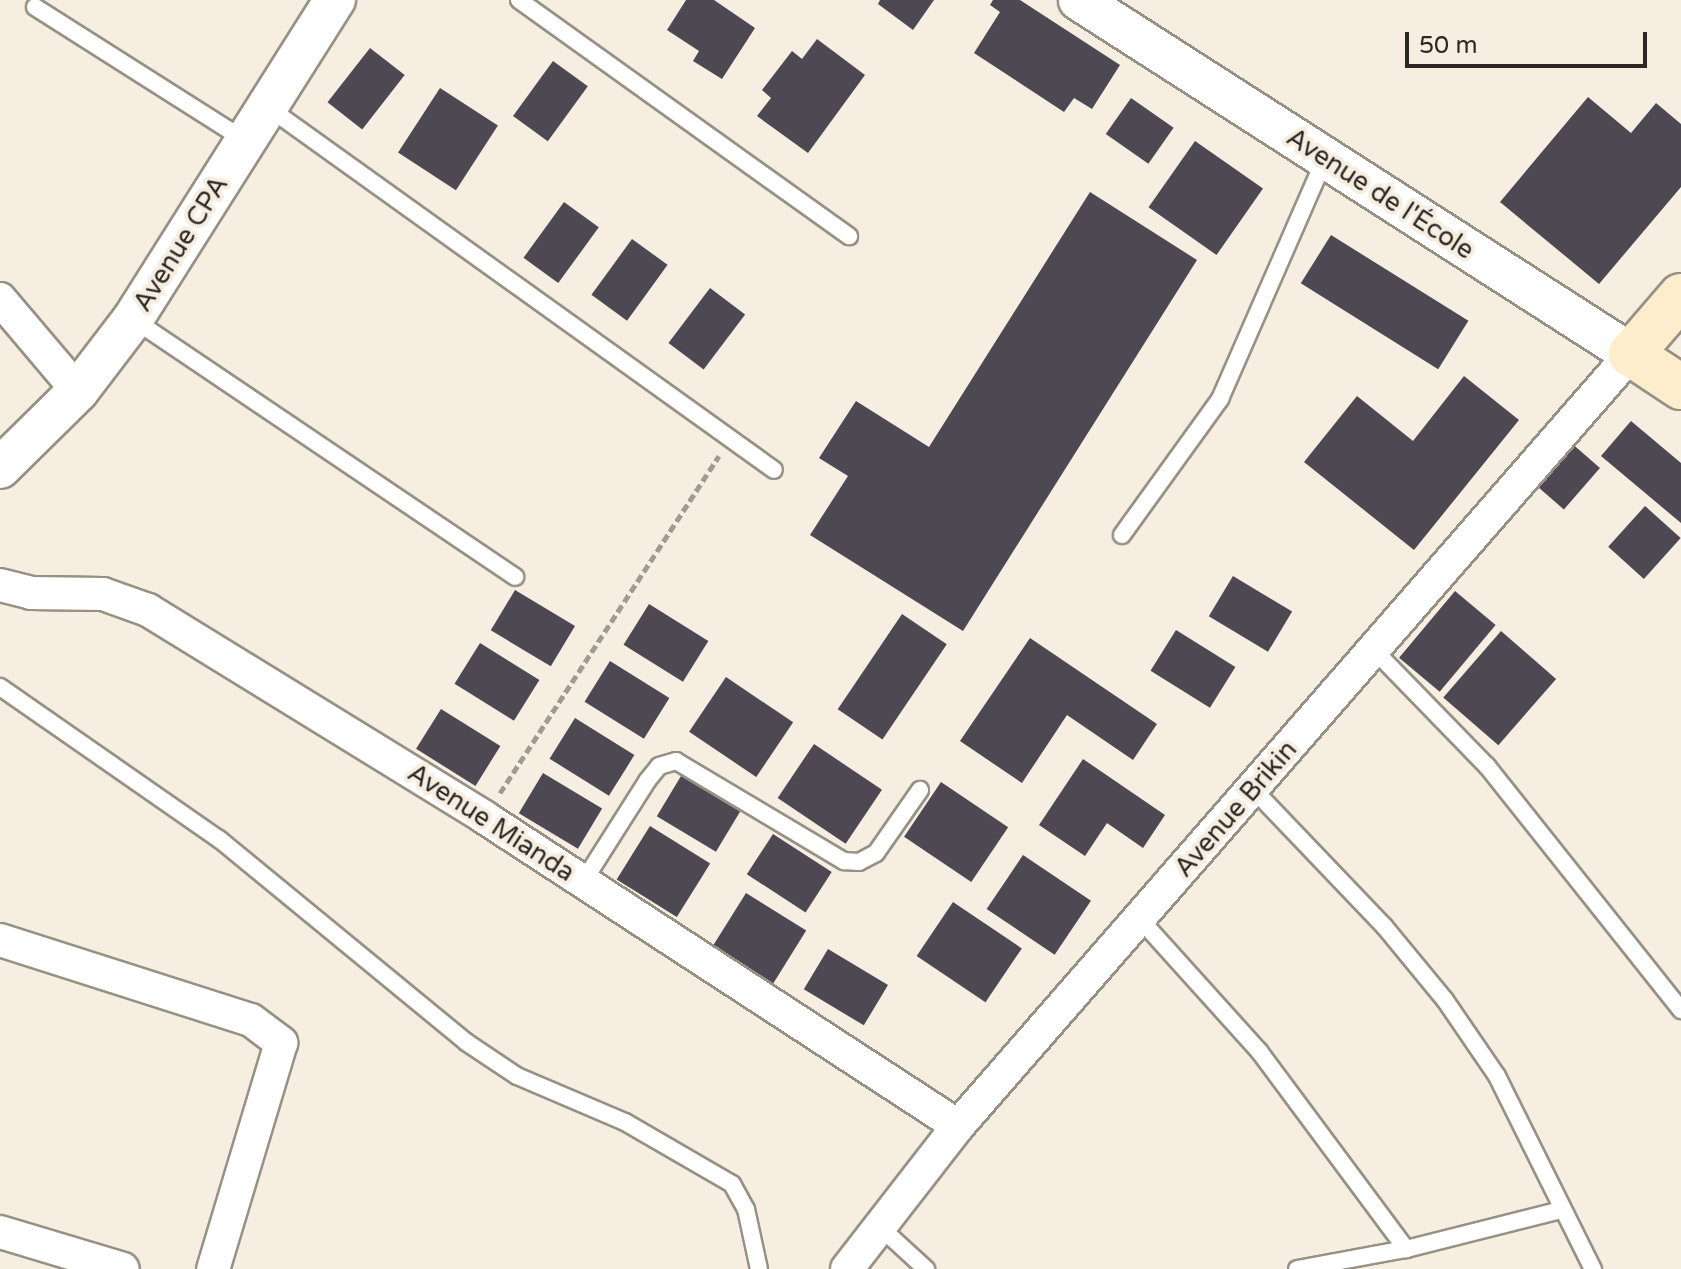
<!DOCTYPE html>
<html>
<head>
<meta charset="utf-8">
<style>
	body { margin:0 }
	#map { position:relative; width:1681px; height:1269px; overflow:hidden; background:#f5eee1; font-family:"Varela Round",sans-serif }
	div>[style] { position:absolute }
	.building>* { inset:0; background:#4e4853; transform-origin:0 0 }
	.path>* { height:5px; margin-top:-2.5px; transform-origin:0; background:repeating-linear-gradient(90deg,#a09b91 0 8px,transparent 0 12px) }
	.roads { filter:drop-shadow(2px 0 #979184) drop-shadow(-2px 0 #979184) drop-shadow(0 2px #979184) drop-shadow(0 -2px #979184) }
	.service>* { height:16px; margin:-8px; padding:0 8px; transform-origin:8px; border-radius:8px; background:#fff }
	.minor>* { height:32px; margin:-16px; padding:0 16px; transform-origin:16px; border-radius:16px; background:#fff }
	.tertiary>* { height:40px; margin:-20px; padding:0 20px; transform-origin:20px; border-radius:20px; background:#fff }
	.secondary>* { height:44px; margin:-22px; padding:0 22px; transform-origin:22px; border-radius:22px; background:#feedcc }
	span { translate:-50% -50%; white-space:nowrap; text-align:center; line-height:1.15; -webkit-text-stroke:8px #f5eee1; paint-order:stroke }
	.street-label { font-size:26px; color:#2b2823 }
	.scale { position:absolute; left:1405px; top:32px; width:242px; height:36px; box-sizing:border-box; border:4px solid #2b2823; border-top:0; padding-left:10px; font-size:24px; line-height:28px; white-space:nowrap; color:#2b2823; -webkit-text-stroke:6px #f5eee1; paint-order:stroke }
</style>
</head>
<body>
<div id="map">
	<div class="building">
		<div style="clip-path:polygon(686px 0,714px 0,755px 28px,722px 79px,693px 61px,699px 51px,667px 30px)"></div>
		<div style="clip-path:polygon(880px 0,934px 0,913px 30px,878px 4px)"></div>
		<div style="clip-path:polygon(993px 0,1020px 0,1120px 65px,1092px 109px,1074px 98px,1064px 112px,974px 53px,1000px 12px,990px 5px)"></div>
		<div style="clip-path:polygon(817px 39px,865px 75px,808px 153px,757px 116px,771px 98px,762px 90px,792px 51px,802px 59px)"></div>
		<div style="left:370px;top:48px;width:44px;height:69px;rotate:38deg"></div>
		<div style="left:553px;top:61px;width:43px;height:68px;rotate:36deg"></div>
		<div style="left:440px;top:88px;width:69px;height:77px;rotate:33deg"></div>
		<div style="clip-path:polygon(1588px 97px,1631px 133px,1656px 103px,1681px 124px,1681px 187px,1599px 284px,1500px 202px)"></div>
		<div style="left:1131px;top:98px;width:52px;height:44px;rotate:35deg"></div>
		<div style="left:1195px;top:141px;width:83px;height:81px;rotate:35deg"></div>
		<div style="clip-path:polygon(1090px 192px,1197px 260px,963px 631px,810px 535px,848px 476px,819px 458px,856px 401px,929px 447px)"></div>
		<div style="left:564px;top:202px;width:43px;height:69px;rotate:36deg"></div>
		<div style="left:1331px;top:235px;width:162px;height:57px;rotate:32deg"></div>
		<div style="left:632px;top:239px;width:44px;height:69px;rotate:36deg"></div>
		<div style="left:710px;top:288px;width:44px;height:69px;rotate:37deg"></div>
		<div style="clip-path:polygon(1464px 376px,1519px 420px,1414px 550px,1304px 462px,1357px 396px,1413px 441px)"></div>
		<div style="clip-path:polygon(1631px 421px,1681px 463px,1681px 523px,1601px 456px)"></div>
		<div style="left:1569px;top:441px;width:41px;height:55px;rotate:41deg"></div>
		<div style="left:1645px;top:506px;width:48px;height:55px;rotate:42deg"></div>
		<div style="left:1233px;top:576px;width:69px;height:47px;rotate:31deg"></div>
		<div style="left:515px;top:590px;width:70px;height:47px;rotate:31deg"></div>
		<div style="left:1455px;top:591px;width:53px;height:87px;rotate:40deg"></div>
		<div style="left:649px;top:604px;width:70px;height:48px;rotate:32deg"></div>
		<div style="left:902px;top:614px;width:54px;height:115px;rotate:34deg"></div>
		<div style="left:1176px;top:630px;width:70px;height:48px;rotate:32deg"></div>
		<div style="left:1501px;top:631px;width:73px;height:88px;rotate:41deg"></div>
		<div style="clip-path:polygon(1030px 638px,1157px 724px,1133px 760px,1067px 715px,1022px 783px,960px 741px)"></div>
		<div style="left:480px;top:643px;width:70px;height:48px;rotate:32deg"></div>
		<div style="left:610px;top:661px;width:70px;height:48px;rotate:32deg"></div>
		<div style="left:726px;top:677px;width:81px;height:66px;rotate:34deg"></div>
		<div style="left:441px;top:709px;width:70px;height:47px;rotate:32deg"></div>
		<div style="left:575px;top:718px;width:70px;height:48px;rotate:32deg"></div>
		<div style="left:814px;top:744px;width:82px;height:65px;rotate:34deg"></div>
		<div style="clip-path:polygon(1083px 759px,1165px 815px,1143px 848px,1107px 823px,1085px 856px,1039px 825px)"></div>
		<div style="left:543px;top:773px;width:69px;height:47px;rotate:31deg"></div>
		<div style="left:681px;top:776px;width:69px;height:47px;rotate:31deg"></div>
		<div style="left:941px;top:782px;width:81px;height:66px;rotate:34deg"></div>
		<div style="left:650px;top:826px;width:71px;height:63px;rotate:32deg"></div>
		<div style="left:773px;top:834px;width:70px;height:48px;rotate:33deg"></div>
		<div style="left:1023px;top:855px;width:82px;height:65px;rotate:34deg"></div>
		<div style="left:746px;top:893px;width:71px;height:62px;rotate:32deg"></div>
		<div style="left:953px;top:902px;width:83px;height:65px;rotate:34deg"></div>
		<div style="left:828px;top:949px;width:70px;height:47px;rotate:31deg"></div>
	</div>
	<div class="path">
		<div style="left:500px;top:793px;width:402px;rotate:-57deg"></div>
	</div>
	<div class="roads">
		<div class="service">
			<div style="left:519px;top:0;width:406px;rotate:35.6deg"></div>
			<div style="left:35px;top:7px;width:250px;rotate:32.4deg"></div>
			<div style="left:269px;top:108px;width:621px;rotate:35.63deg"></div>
			<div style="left:133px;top:319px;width:461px;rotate:34deg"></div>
			<div style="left:1122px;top:535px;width:168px;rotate:-54.2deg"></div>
			<div style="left:1220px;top:399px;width:262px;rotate:-66.4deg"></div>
			<div style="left:1374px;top:650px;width:162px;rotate:45.8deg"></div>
			<div style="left:1487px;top:766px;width:312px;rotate:51.5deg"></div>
			<div style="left:0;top:687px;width:267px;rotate:34.8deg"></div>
			<div style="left:219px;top:839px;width:320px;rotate:39.4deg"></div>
			<div style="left:466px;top:1042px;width:61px;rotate:33.7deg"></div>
			<div style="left:517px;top:1076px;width:117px;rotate:23.1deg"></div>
			<div style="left:625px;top:1122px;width:124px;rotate:30.1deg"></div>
			<div style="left:732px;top:1184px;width:29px;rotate:61deg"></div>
			<div style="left:746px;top:1209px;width:61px;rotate:77.8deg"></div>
			<div style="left:1254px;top:790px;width:188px;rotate:46.3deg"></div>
			<div style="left:1384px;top:926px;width:96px;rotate:50.5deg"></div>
			<div style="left:1445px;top:1000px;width:92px;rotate:55.6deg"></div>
			<div style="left:1497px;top:1076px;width:216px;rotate:63.6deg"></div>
			<div style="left:583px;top:882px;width:120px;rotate:-57.6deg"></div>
			<div style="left:647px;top:781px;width:19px;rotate:-51deg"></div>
			<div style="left:659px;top:766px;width:18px;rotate:-16deg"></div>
			<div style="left:676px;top:761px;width:196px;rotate:30.8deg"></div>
			<div style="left:844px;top:861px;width:15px;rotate:4deg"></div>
			<div style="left:859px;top:862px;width:19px;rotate:-28deg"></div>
			<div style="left:876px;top:853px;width:77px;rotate:-55.1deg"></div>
			<div style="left:1140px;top:919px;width:178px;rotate:48deg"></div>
			<div style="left:1259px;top:1051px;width:247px;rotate:53.4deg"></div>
			<div style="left:879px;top:1226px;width:64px;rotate:42.5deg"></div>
			<div style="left:1297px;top:1269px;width:111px;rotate:-10.4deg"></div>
			<div style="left:1406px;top:1249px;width:160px;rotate:-14.1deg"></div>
		</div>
		<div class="minor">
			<div style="left:0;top:299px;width:121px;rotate:49.7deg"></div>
			<div style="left:0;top:585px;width:32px;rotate:14deg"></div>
			<div style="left:31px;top:593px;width:72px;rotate:0.8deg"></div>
			<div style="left:103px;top:594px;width:48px;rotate:19.6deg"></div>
			<div style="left:148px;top:610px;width:395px;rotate:31.6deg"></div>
			<div style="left:484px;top:817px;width:566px;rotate:33.1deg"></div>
			<div style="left:0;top:940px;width:263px;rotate:17.7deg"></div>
			<div style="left:251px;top:1020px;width:38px;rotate:37deg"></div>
			<div style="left:281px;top:1043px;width:236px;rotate:106.7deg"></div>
			<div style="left:0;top:1232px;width:128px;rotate:16.7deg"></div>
			<div style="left:847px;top:1269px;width:181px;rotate:-52.2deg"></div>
			<div style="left:958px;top:1126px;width:1024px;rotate:-48.92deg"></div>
		</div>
		<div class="tertiary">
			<div style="left:1079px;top:0;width:656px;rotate:32.67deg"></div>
			<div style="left:0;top:468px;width:110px;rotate:-44.6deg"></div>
			<div style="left:78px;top:391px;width:91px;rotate:-52.6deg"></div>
			<div style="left:133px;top:319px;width:378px;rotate:-57.7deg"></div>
		</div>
		<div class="secondary">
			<div style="left:1681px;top:296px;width:77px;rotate:130.8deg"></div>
			<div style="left:1631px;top:354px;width:60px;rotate:33.4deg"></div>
		</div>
	</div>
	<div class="street-label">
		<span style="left:1380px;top:194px;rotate:33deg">Avenue de l'École</span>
		<span style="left:181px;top:244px;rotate:-58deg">Avenue CPA</span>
		<span style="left:1236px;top:809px;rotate:-49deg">Avenue Brikin</span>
		<span style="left:491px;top:823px;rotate:33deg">Avenue Mianda</span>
	</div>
	<div class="scale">50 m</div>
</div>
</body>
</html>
